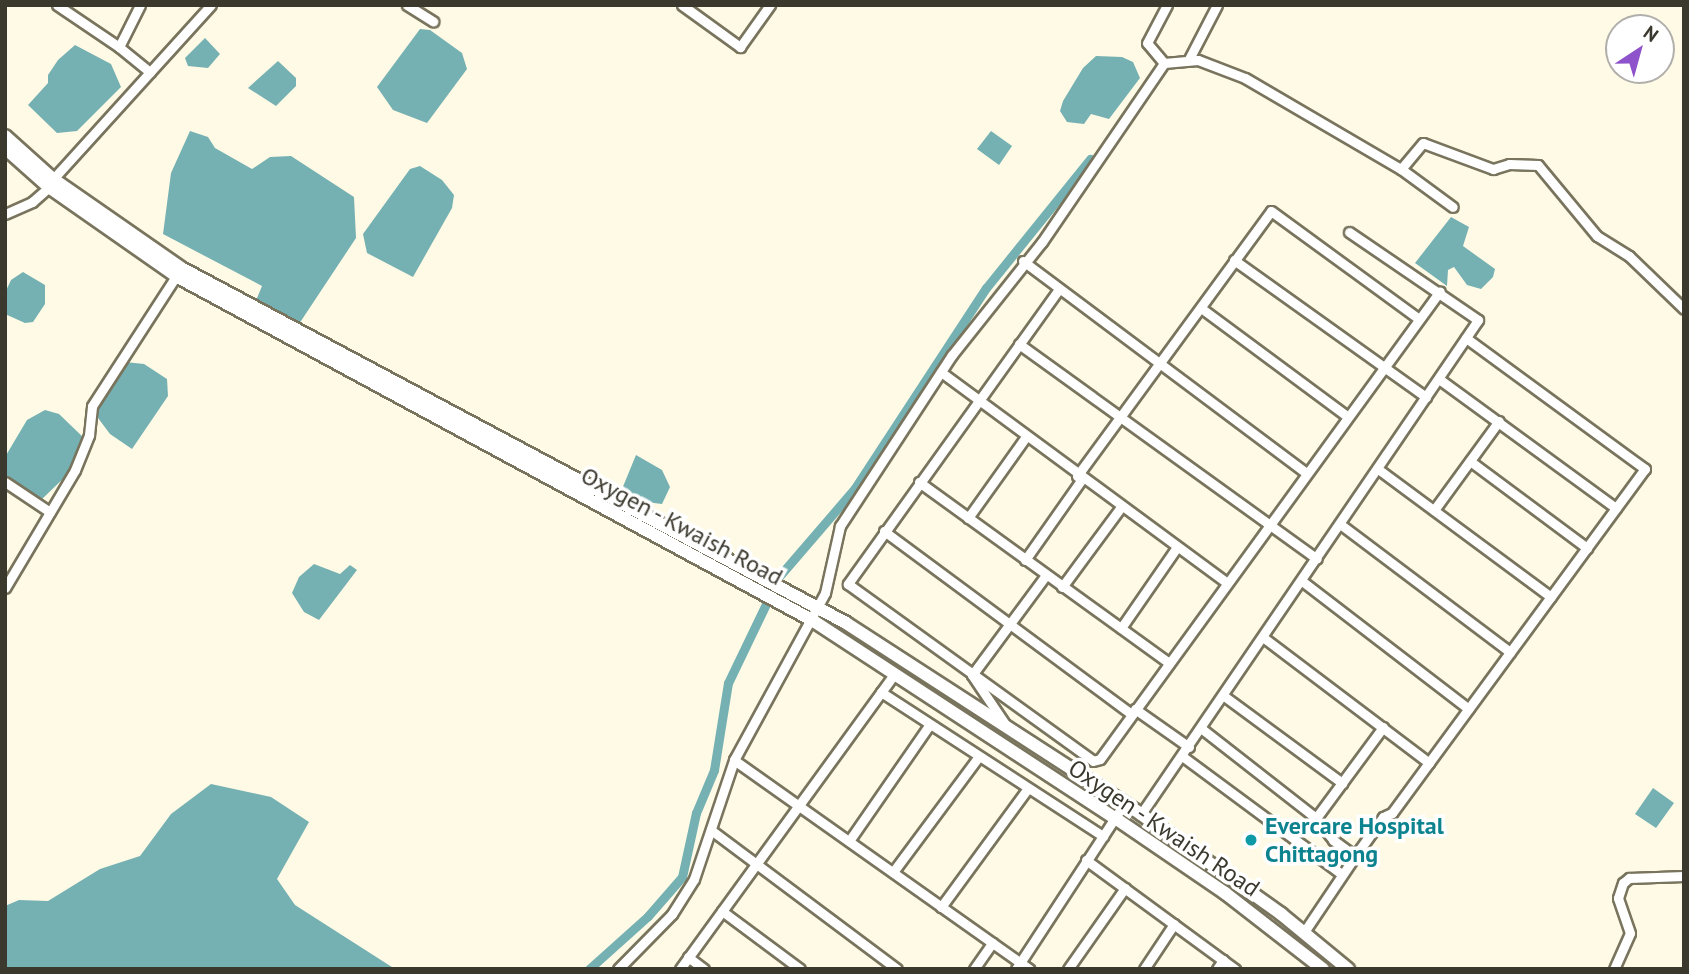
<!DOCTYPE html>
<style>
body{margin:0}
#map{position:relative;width:1689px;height:974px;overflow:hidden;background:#fffae5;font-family:"PT Sans",sans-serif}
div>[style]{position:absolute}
.water>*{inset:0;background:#75b0b2}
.canal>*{height:9px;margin:-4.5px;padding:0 4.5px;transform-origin:4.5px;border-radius:4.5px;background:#75b0b2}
.roads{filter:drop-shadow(2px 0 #79745d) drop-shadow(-2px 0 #79745d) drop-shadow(0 2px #79745d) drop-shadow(0 -2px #79745d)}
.street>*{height:9px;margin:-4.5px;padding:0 4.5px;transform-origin:4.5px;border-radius:4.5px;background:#fff}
.secondary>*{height:12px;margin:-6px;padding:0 6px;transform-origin:6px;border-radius:6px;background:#fff}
.dots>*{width:19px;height:19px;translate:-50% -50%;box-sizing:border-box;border:4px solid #fff;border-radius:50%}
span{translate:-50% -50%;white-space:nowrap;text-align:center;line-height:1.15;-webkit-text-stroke:7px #fff;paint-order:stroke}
.street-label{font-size:24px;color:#3b382e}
.culture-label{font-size:24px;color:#0d838f;font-weight:700}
.left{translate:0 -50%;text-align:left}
.frame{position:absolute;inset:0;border:7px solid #3b382e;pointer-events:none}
.north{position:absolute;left:1605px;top:14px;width:70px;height:70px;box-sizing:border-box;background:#fff;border:2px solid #b1afab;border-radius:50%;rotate:36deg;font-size:19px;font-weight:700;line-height:28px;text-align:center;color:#3b382e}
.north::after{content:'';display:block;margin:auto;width:24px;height:32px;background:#8e53ca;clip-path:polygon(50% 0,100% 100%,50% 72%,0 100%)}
</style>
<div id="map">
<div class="water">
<div style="clip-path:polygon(420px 29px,430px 30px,462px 53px,467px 69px,427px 123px,393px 110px,377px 87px)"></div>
<div style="clip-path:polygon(205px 38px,220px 54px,208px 68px,188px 66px,185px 58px)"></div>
<div style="clip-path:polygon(75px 45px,111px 64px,121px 87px,77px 131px,57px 133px,28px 105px,48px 83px,48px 75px,58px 60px)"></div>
<div style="clip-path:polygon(1096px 56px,1122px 57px,1133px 62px,1140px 78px,1109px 119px,1091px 114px,1084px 124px,1067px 122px,1060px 111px,1063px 101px,1083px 68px)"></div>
<div style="clip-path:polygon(278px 61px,296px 78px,296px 86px,276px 106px,248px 88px)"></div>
<div style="clip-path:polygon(190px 131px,208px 137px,215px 148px,252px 169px,270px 157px,291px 156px,354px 197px,356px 238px,299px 324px,255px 303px,262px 286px,163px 234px,171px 173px)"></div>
<div style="clip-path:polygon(991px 131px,1012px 146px,999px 165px,977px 149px)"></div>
<div style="clip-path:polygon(420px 166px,442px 180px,454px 195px,452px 208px,413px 277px,367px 253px,363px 234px,410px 169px)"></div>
<div style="clip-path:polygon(1451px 217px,1469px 227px,1463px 246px,1495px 269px,1493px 277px,1481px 289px,1467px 285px,1454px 267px,1448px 270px,1447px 286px,1415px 263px)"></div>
<div style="clip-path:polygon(23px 272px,45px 285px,45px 304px,33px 322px,25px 323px,5px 314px,5px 293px,11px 280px)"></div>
<div style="clip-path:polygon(125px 362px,144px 364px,167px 379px,168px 396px,132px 449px,110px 434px,98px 418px,98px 403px)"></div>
<div style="clip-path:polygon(45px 410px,59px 414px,85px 439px,66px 476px,41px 500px,5px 479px,5px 457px,27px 420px)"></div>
<div style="clip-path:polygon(636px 455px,662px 470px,670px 487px,662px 504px,638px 501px,622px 489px)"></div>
<div style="clip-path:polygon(314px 564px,340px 574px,350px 565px,357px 570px,319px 620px,304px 612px,292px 593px,299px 577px)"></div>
<div style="clip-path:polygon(211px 784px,271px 797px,309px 822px,277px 879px,295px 905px,395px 969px,5px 969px,5px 906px,19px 900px,48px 901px,100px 869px,140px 856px,171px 814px)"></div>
<div style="clip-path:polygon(1653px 788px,1674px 803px,1656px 828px,1635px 814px)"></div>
</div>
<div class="canal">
<div style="left:776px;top:580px;width:121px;rotate:-49.3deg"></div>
<div style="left:855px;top:488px;width:239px;rotate:-56.8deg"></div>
<div style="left:986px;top:288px;width:166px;rotate:-51.1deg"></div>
<div style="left:589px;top:969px;width:79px;rotate:-41.9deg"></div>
<div style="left:648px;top:916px;width:52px;rotate:-48.9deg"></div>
<div style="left:682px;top:877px;width:66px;rotate:-77.7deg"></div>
<div style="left:696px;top:813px;width:47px;rotate:-67.3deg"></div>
<div style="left:714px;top:770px;width:88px;rotate:-80.9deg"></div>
<div style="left:728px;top:683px;width:92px;rotate:-64.3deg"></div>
</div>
<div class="roads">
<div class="street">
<div style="left:57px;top:5px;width:75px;rotate:34.1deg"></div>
<div style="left:119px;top:47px;width:47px;rotate:-63.4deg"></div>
<div style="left:407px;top:5px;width:31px;rotate:32deg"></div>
<div style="left:682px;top:5px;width:72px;rotate:35.9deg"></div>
<div style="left:740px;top:47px;width:52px;rotate:-54.5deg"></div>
<div style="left:119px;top:47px;width:40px;rotate:39deg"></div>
<div style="left:1189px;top:59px;width:61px;rotate:-62.6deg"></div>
<div style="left:1164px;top:63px;width:34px;rotate:-5deg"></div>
<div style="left:1198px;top:60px;width:50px;rotate:21deg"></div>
<div style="left:1245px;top:78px;width:181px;rotate:30.3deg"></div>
<div style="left:1401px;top:169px;width:34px;rotate:-50deg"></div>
<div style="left:1423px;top:143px;width:75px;rotate:20.4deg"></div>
<div style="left:1493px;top:169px;width:17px;rotate:-17deg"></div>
<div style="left:1509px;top:164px;width:29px;rotate:2deg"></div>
<div style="left:1538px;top:165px;width:92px;rotate:50.3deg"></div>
<div style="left:1597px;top:236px;width:38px;rotate:32deg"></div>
<div style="left:1629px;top:256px;width:76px;rotate:43.9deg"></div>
<div style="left:1401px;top:169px;width:64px;rotate:36.2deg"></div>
<div style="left:53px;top:179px;width:235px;rotate:-47.8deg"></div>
<div style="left:5px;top:214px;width:30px;rotate:-24deg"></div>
<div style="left:32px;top:202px;width:23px;rotate:-41deg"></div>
<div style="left:1234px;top:260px;width:236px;rotate:35.5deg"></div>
<div style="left:1023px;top:261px;width:354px;rotate:36.8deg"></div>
<div style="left:1059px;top:289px;width:363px;rotate:125.6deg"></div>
<div style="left:848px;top:584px;width:302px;rotate:35.8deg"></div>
<div style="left:1093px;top:761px;width:7px;rotate:-16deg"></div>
<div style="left:1100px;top:759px;width:578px;rotate:-54deg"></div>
<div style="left:1201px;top:308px;width:182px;rotate:36.5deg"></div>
<div style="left:1019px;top:344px;width:367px;rotate:35.8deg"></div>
<div style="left:941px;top:372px;width:355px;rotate:36.4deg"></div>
<div style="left:1439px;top:379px;width:219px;rotate:36.1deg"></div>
<div style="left:1470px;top:461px;width:146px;rotate:36.6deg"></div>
<div style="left:1378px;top:469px;width:215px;rotate:36.5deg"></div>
<div style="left:1077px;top:476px;width:328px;rotate:-53.8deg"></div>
<div style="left:1271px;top:211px;width:183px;rotate:36.1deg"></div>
<div style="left:5px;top:482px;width:54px;rotate:33.7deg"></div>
<div style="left:919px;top:482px;width:309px;rotate:35.9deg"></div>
<div style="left:1434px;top:510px;width:110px;rotate:-53.9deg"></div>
<div style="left:968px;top:518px;width:98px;rotate:-54.5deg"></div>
<div style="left:1340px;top:524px;width:213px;rotate:37deg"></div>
<div style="left:884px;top:531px;width:307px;rotate:36.5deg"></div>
<div style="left:1025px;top:560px;width:99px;rotate:-54.9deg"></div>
<div style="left:1302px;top:581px;width:210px;rotate:37.5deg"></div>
<div style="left:1062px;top:587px;width:99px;rotate:-53.6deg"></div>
<div style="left:5px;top:588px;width:137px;rotate:-59.3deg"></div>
<div style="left:75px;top:470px;width:38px;rotate:-68deg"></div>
<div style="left:89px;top:435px;width:29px;rotate:-84deg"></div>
<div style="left:92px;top:406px;width:158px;rotate:-57.1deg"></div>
<div style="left:1121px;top:628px;width:98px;rotate:-55.3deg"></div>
<div style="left:1264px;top:638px;width:207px;rotate:37.1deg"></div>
<div style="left:881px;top:692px;width:265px;rotate:33deg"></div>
<div style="left:1224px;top:696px;width:147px;rotate:36.4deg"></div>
<div style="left:1135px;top:709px;width:66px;rotate:35.1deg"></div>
<div style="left:1005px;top:724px;width:59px;rotate:-124deg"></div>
<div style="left:972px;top:675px;width:124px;rotate:-53.5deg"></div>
<div style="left:1202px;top:729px;width:145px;rotate:38deg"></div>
<div style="left:1316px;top:818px;width:113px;rotate:-53.6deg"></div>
<div style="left:1182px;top:756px;width:197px;rotate:36.5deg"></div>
<div style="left:734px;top:760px;width:362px;rotate:35.3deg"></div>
<div style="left:1141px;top:814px;width:598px;rotate:-55.7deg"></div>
<div style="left:1478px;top:320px;width:156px;rotate:-145.7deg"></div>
<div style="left:1316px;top:818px;width:28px;rotate:52deg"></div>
<div style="left:1333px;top:840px;width:27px;rotate:36deg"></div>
<div style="left:1355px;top:856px;width:48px;rotate:-54.3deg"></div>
<div style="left:1383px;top:817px;width:10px;rotate:-24deg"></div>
<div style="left:1392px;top:813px;width:427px;rotate:-53.7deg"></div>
<div style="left:1645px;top:469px;width:222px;rotate:-143.8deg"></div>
<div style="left:711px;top:830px;width:232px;rotate:36.8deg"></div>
<div style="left:849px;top:841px;width:142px;rotate:-55.3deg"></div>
<div style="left:1086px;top:860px;width:185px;rotate:36.2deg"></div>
<div style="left:893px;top:872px;width:144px;rotate:-53.4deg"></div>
<div style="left:941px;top:907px;width:147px;rotate:-53.8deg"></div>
<div style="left:722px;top:911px;width:97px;rotate:36.6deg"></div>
<div style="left:1304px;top:932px;width:92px;rotate:-56.1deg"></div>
<div style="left:688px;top:957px;width:20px;rotate:37deg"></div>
<div style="left:618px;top:969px;width:77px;rotate:-45.5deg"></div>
<div style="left:672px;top:914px;width:41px;rotate:-57.8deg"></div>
<div style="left:694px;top:879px;width:126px;rotate:-71.4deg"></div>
<div style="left:734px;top:760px;width:190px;rotate:-61.4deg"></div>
<div style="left:825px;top:593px;width:69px;rotate:-77.4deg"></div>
<div style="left:840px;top:526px;width:204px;rotate:-56.8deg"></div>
<div style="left:952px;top:355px;width:144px;rotate:-51.5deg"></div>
<div style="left:1042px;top:242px;width:217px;rotate:-55.7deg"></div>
<div style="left:1164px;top:63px;width:26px;rotate:-130deg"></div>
<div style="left:1147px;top:43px;width:43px;rotate:-62.2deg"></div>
<div style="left:680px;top:969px;width:364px;rotate:-54deg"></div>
<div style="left:974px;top:969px;width:32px;rotate:-55deg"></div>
<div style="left:1016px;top:969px;width:197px;rotate:-56.8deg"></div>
<div style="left:1068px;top:969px;width:99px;rotate:-54.9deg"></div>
<div style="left:1144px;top:969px;width:54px;rotate:-56.3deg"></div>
<div style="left:1217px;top:969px;width:11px;rotate:-56deg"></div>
<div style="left:1614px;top:969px;width:39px;rotate:-66deg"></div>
<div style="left:1630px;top:933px;width:37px;rotate:-109deg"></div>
<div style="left:1618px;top:898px;width:16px;rotate:-72deg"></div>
<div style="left:1623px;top:883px;width:8px;rotate:-40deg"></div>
<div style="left:1629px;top:878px;width:55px;rotate:-2.1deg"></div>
</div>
<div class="secondary">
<div style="left:5px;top:136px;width:64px;rotate:41.9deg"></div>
<div style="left:53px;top:179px;width:156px;rotate:34.8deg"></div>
<div style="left:181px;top:268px;width:754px;rotate:28.09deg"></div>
<div style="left:846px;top:623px;width:351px;rotate:32.9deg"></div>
<div style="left:1141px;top:814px;width:172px;rotate:35.5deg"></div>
<div style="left:1281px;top:914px;width:87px;rotate:39.4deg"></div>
<div style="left:5px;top:148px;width:59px;rotate:41.6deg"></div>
<div style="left:49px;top:187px;width:155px;rotate:35deg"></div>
<div style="left:176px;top:276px;width:723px;rotate:28.41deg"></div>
<div style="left:812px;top:620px;width:362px;rotate:33.2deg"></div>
<div style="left:1115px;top:818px;width:133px;rotate:34.3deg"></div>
<div style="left:1225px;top:893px;width:124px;rotate:37.8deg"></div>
</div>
</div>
<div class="dots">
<div style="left:1251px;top:840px;background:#0f9aa8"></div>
</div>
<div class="street-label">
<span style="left:682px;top:526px;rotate:28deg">Oxygen - Kwaish Road</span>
<span style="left:1164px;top:828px;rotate:34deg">Oxygen - Kwaish Road</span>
</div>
<div class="culture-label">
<span class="left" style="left:1265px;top:840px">Evercare Hospital<br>Chittagong</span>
</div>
<div class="frame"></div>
<div class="north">N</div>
</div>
